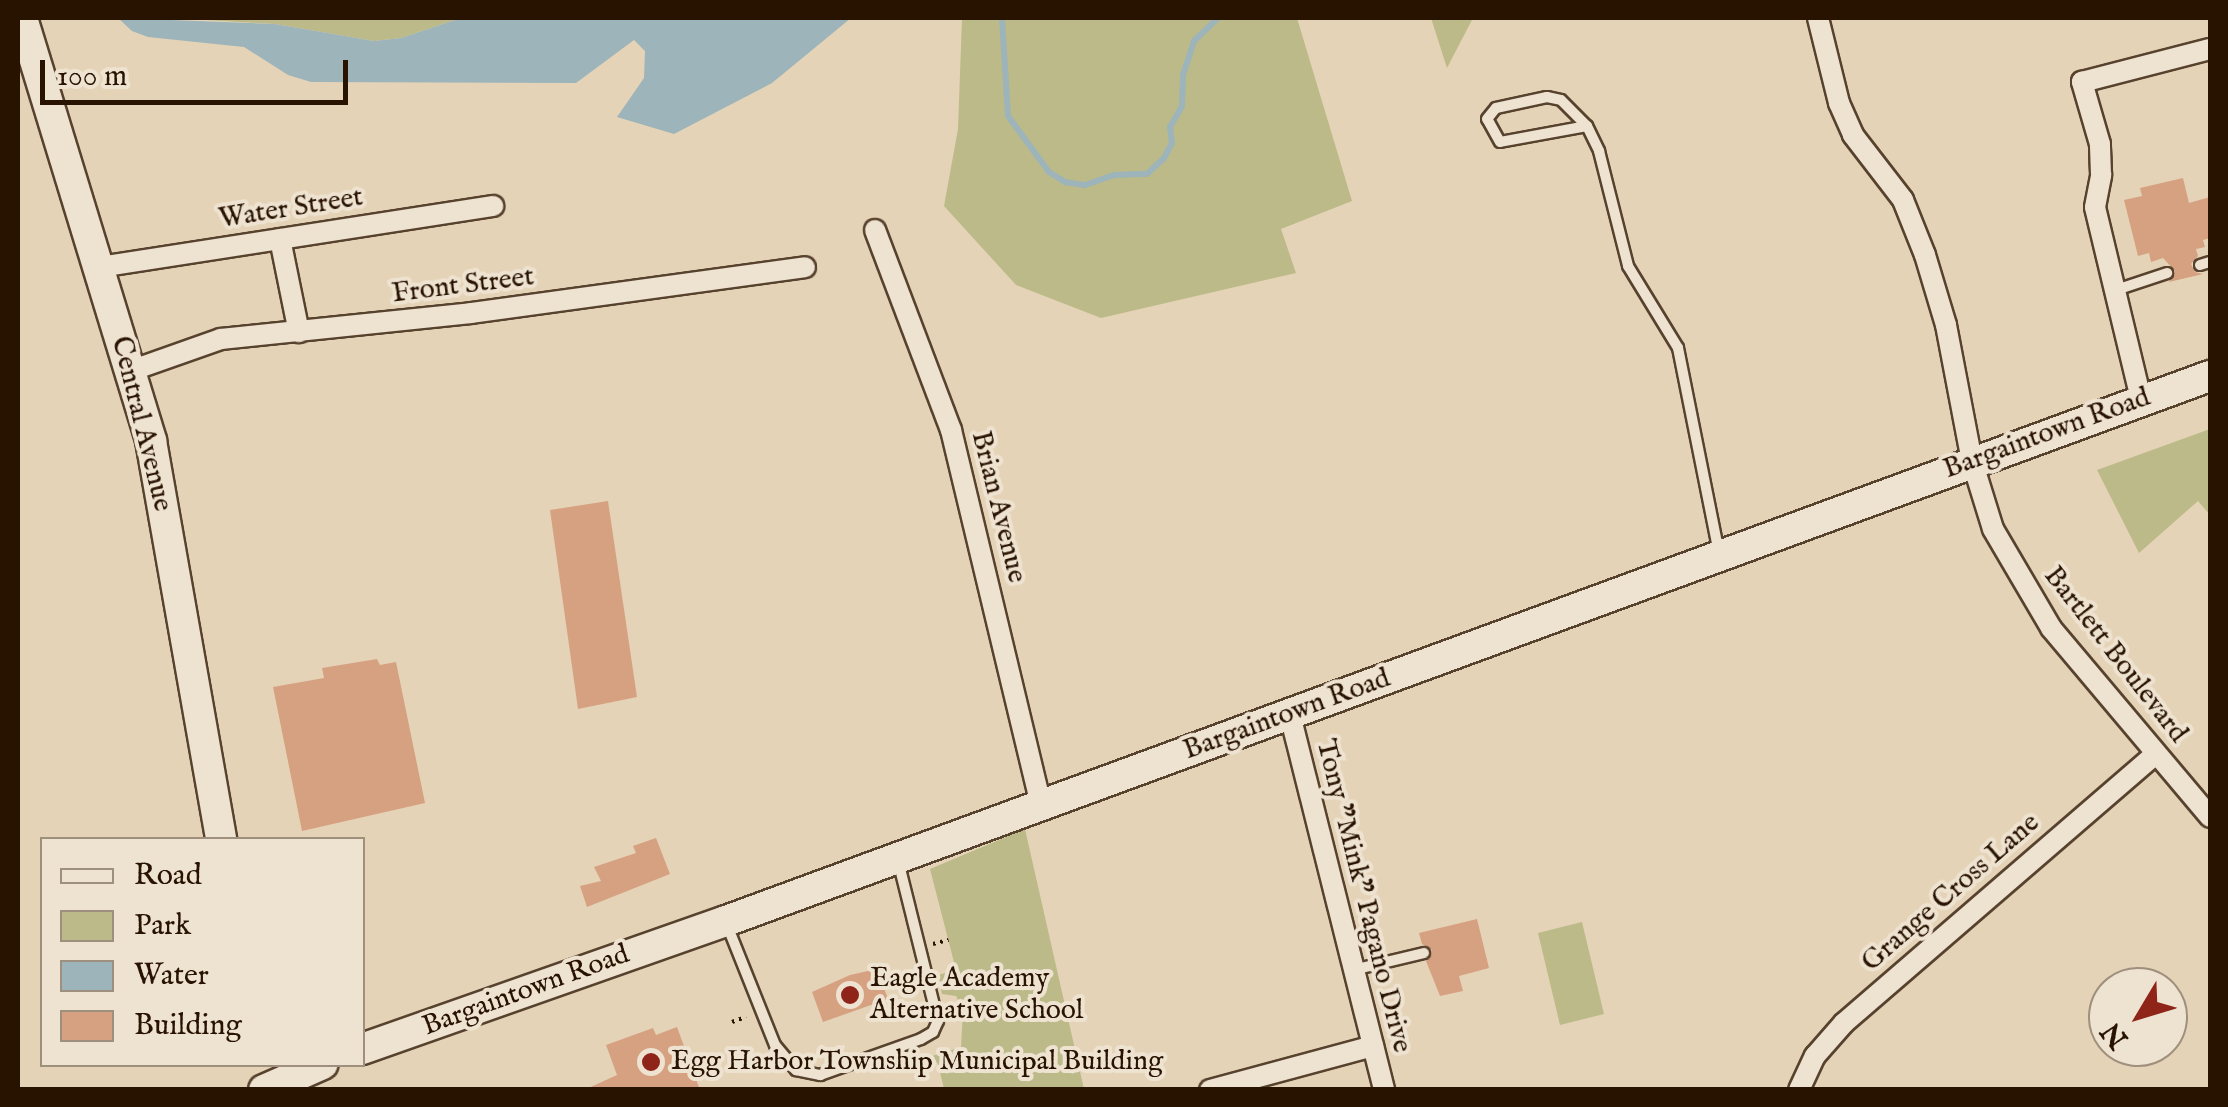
<!DOCTYPE html>
<style>
body{margin:0}
#map{position:relative;width:2228px;height:1107px;overflow:hidden;background:#e5d3b7;font-family:"IM FELL English",serif}
div>[style]{position:absolute}
.green>*{inset:0;background:#bcba89}
.water>*{inset:0;background:#9cb4ba}
.stream>*{height:6px;margin:-3px;padding:0 3px;transform-origin:3px;border-radius:3px;background:#9cb4ba}
.building>*{inset:0;background:#d6a181}
.path>*{height:4px;margin-top:-2px;transform-origin:0;background:repeating-linear-gradient(90deg,#281200 0 2.5px,transparent 0 7.5px)}
.roads{filter:drop-shadow(2px 0 #57422e) drop-shadow(-2px 0 #57422e) drop-shadow(0 2px #57422e) drop-shadow(0 -2px #57422e)}
.lane>*{height:10px;margin:-5px;padding:0 5px;transform-origin:5px;border-radius:5px;background:#eee2d0}
.street>*{height:20px;margin:-10px;padding:0 10px;transform-origin:10px;border-radius:10px;background:#eee2d0}
.secondary>*{height:30px;margin:-15px;padding:0 15px;transform-origin:15px;border-radius:15px;background:#eee2d0}
.dots>*{width:28px;height:28px;translate:-50% -50%;box-sizing:border-box;border:5px solid #eee2d0;border-radius:50%}
span{translate:-50% -50%;white-space:nowrap;text-align:center;line-height:1.15;-webkit-text-stroke:8px #eee2d0;paint-order:stroke}
.street-label{font-size:28px;color:#281200}
.poi-label{font-size:28px;color:#281200}
.left{translate:0 -50%;text-align:left}
.frame{position:absolute;inset:0;border:20px solid #281200;pointer-events:none}
.legend{position:absolute;left:40px;top:837px;width:325px;height:230px;box-sizing:border-box;background:#eee2d0;border:2px solid #9f8f7d;margin:0;padding:12px 18px;list-style:none;font-size:30px;color:#281200}
.legend li{display:flex;align-items:center;gap:20px;height:50px}
.legend b{width:50px;border:2px solid #9f8f7d}
.north{position:absolute;left:2088px;top:967px;width:100px;height:100px;box-sizing:border-box;background:#eee2d0;border:2px solid #9f8f7d;border-radius:50%;rotate:232deg;font-size:28px;font-weight:700;line-height:40px;text-align:center;color:#281200}
.north::after{content:'';display:block;margin:auto;width:35px;height:45px;background:#8f2418;clip-path:polygon(50% 0,100% 100%,50% 72%,0 100%)}
.scale{position:absolute;left:40px;top:60px;width:308px;height:45px;box-sizing:border-box;border:5px solid #281200;border-top:0;padding-left:12px;font-size:30px;line-height:35px;white-space:nowrap;color:#281200;-webkit-text-stroke:8px #eee2d0;paint-order:stroke}
</style>
<div id="map">
<div class="green">
<div style="clip-path:polygon(172px 18px,461px 18px,401px 38px,374px 41px,275px 24px)"></div>
<div style="clip-path:polygon(962px 18px,1297px 18px,1352px 201px,1281px 229px,1296px 273px,1101px 318px,1016px 285px,944px 206px,958px 129px)"></div>
<div style="clip-path:polygon(1431px 18px,1473px 18px,1447px 68px)"></div>
<div style="clip-path:polygon(2210px 429px,2210px 515px,2198px 501px,2139px 553px,2097px 470px)"></div>
<div style="clip-path:polygon(1025px 829px,1084px 1089px,944px 1089px,938px 1064px,932px 1056px,961px 1047px,963px 1010px,956px 996px,942px 994px,938px 975px,956px 970px,930px 869px)"></div>
<div style="clip-path:polygon(1582px 922px,1604px 1014px,1560px 1025px,1538px 933px)"></div>
</div>
<div class="water">
<div style="clip-path:polygon(118px 18px,275px 24px,374px 41px,401px 38px,461px 18px,851px 18px,772px 83px,674px 134px,617px 117px,644px 78px,645px 51px,634px 40px,576px 83px,311px 82px,288px 75px,244px 47px,148px 37px,132px 31px)"></div>
</div>
<div class="stream">
<div style="left:1002px;top:18px;width:98px;rotate:86.5deg"></div>
<div style="left:1008px;top:116px;width:69px;rotate:53.8deg"></div>
<div style="left:1049px;top:172px;width:19px;rotate:32deg"></div>
<div style="left:1065px;top:182px;width:20px;rotate:9deg"></div>
<div style="left:1085px;top:185px;width:31px;rotate:-19deg"></div>
<div style="left:1114px;top:175px;width:33px;rotate:-2deg"></div>
<div style="left:1147px;top:174px;width:23px;rotate:-43deg"></div>
<div style="left:1164px;top:158px;width:17px;rotate:-62deg"></div>
<div style="left:1172px;top:143px;width:16px;rotate:-97deg"></div>
<div style="left:1170px;top:127px;width:24px;rotate:-60deg"></div>
<div style="left:1182px;top:106px;width:31px;rotate:-88deg"></div>
<div style="left:1183px;top:75px;width:36px;rotate:-72deg"></div>
<div style="left:1194px;top:41px;width:33px;rotate:-44deg"></div>
</div>
<div class="building">
<div style="clip-path:polygon(2183px 178px,2189px 203px,2210px 197px,2210px 238px,2203px 240px,2205px 247px,2196px 249px,2198px 256px,2191px 264px,2195px 272px,2203px 274px,2169px 282px,2175px 271px,2163px 258px,2151px 262px,2149px 253px,2138px 256px,2124px 200px,2142px 196px,2140px 188px)"></div>
<div style="clip-path:polygon(608px 501px,637px 697px,578px 709px,550px 510px)"></div>
<div style="clip-path:polygon(377px 659px,380px 665px,396px 662px,425px 803px,302px 831px,273px 687px,324px 678px,322px 668px)"></div>
<div style="clip-path:polygon(656px 838px,670px 874px,587px 907px,580px 886px,601px 881px,594px 867px,636px 853px,633px 846px)"></div>
<div style="clip-path:polygon(1477px 919px,1489px 968px,1459px 976px,1463px 991px,1440px 996px,1426px 961px,1432px 950px,1422px 944px,1419px 933px)"></div>
<div style="clip-path:polygon(877px 969px,888px 999px,823px 1022px,812px 992px,850px 975px)"></div>
<div style="clip-path:polygon(677px 1027px,700px 1090px,584px 1090px,617px 1075px,606px 1045px,653px 1028px,656px 1035px)"></div>
</div>
<div class="path">
<div style="left:933px;top:944px;width:16px;rotate:-15deg"></div>
<div style="left:732px;top:1022px;width:15px;rotate:-20deg"></div>
</div>
<div class="roads">
<div class="lane">
<div style="left:1587px;top:126px;width:88px;rotate:169.6deg"></div>
<div style="left:1500px;top:142px;width:26px;rotate:-119deg"></div>
<div style="left:1487px;top:119px;width:14px;rotate:-51deg"></div>
<div style="left:1496px;top:108px;width:52px;rotate:-12.2deg"></div>
<div style="left:1547px;top:97px;width:14px;rotate:12deg"></div>
<div style="left:1561px;top:100px;width:37px;rotate:45deg"></div>
<div style="left:1587px;top:126px;width:28px;rotate:64deg"></div>
<div style="left:1599px;top:151px;width:119px;rotate:75.8deg"></div>
<div style="left:1628px;top:266px;width:96px;rotate:58.6deg"></div>
<div style="left:1678px;top:348px;width:210px;rotate:78.7deg"></div>
<div style="left:2200px;top:265px;width:10px;rotate:-17deg"></div>
<div style="left:2116px;top:290px;width:54px;rotate:-18.4deg"></div>
<div style="left:727px;top:925px;width:129px;rotate:68.2deg"></div>
<div style="left:775px;top:1045px;width:33px;rotate:50deg"></div>
<div style="left:796px;top:1070px;width:25px;rotate:12deg"></div>
<div style="left:820px;top:1075px;width:107px;rotate:-19.6deg"></div>
<div style="left:921px;top:1039px;width:14px;rotate:-30deg"></div>
<div style="left:933px;top:1032px;width:12px;rotate:-66deg"></div>
<div style="left:938px;top:1021px;width:162px;rotate:-104deg"></div>
<div style="left:1353px;top:970px;width:73px;rotate:-13.5deg"></div>
</div>
<div class="street">
<div style="left:1818px;top:18px;width:88px;rotate:76.1deg"></div>
<div style="left:1839px;top:103px;width:35px;rotate:66deg"></div>
<div style="left:1853px;top:135px;width:82px;rotate:52.4deg"></div>
<div style="left:1903px;top:200px;width:59px;rotate:68.2deg"></div>
<div style="left:1925px;top:255px;width:73px;rotate:73.3deg"></div>
<div style="left:1946px;top:325px;width:138px;rotate:79.2deg"></div>
<div style="left:1972px;top:461px;width:71px;rotate:72.8deg"></div>
<div style="left:1993px;top:529px;width:115px;rotate:59.6deg"></div>
<div style="left:2051px;top:628px;width:247px;rotate:49.9deg"></div>
<div style="left:875px;top:230px;width:214px;rotate:69.2deg"></div>
<div style="left:951px;top:430px;width:386px;rotate:76.5deg"></div>
<div style="left:280px;top:239px;width:95px;rotate:78.5deg"></div>
<div style="left:99px;top:267px;width:399px;rotate:-8.8deg"></div>
<div style="left:130px;top:371px;width:96px;rotate:-19.4deg"></div>
<div style="left:221px;top:339px;width:251px;rotate:-5.9deg"></div>
<div style="left:471px;top:313px;width:337px;rotate:-7.8deg"></div>
<div style="left:2141px;top:399px;width:197px;rotate:-103.5deg"></div>
<div style="left:2095px;top:207px;width:33px;rotate:-79deg"></div>
<div style="left:2101px;top:175px;width:31px;rotate:-92deg"></div>
<div style="left:2100px;top:144px;width:65px;rotate:-106.2deg"></div>
<div style="left:2082px;top:82px;width:132px;rotate:-14.5deg"></div>
<div style="left:1290px;top:715px;width:387px;rotate:75.9deg"></div>
<div style="left:1210px;top:1090px;width:169px;rotate:-15.1deg"></div>
<div style="left:1799px;top:1090px;width:38px;rotate:-65deg"></div>
<div style="left:1815px;top:1056px;width:44px;rotate:-48.7deg"></div>
<div style="left:1844px;top:1023px;width:412px;rotate:-40.8deg"></div>
</div>
<div class="secondary">
<div style="left:22px;top:18px;width:442px;rotate:73deg"></div>
<div style="left:151px;top:441px;width:405px;rotate:80deg"></div>
<div style="left:362px;top:1049px;width:386px;rotate:-19.4deg"></div>
<div style="left:726px;top:921px;width:1581px;rotate:-20.17deg"></div>
<div style="left:264px;top:1090px;width:64px;rotate:-23.8deg"></div>
</div>
</div>
<div class="dots">
<div style="left:850px;top:995px;background:#8f2418"></div>
<div style="left:651px;top:1062px;background:#8f2418"></div>
</div>
<div class="street-label">
<span style="left:291px;top:209px;rotate:-9deg">Water Street</span>
<span style="left:463px;top:286px;rotate:-7deg">Front Street</span>
<span style="left:141px;top:424px;rotate:76deg">Central Avenue</span>
<span style="left:2047px;top:434px;rotate:-20deg">Bargaintown Road</span>
<span style="left:998px;top:507px;rotate:76deg">Brian Avenue</span>
<span style="left:2115px;top:655px;rotate:52deg">Bartlett Boulevard</span>
<span style="left:1287px;top:715px;rotate:-20deg">Bargaintown Road</span>
<span style="left:1951px;top:893px;rotate:-41deg">Grange Cross Lane</span>
<span style="left:1363px;top:896px;rotate:76deg">Tony "Mink" Pagano Drive</span>
<span style="left:526px;top:991px;rotate:-20deg">Bargaintown Road</span>
</div>
<div class="poi-label">
<span class="left" style="left:870px;top:995px">Eagle Academy<br>Alternative School</span>
<span class="left" style="left:671px;top:1062px">Egg Harbor Township Municipal Building</span>
</div>
<div class="frame"></div>
<ul class="legend">
<li><b style="height:12px;background:#eee2d0"></b>Road</li>
<li><b style="height:28px;background:#bcba89"></b>Park</li>
<li><b style="height:28px;background:#9cb4ba"></b>Water</li>
<li><b style="height:28px;background:#d6a181"></b>Building</li>
</ul>
<div class="north">N</div>
<div class="scale">100 m</div>
</div>
